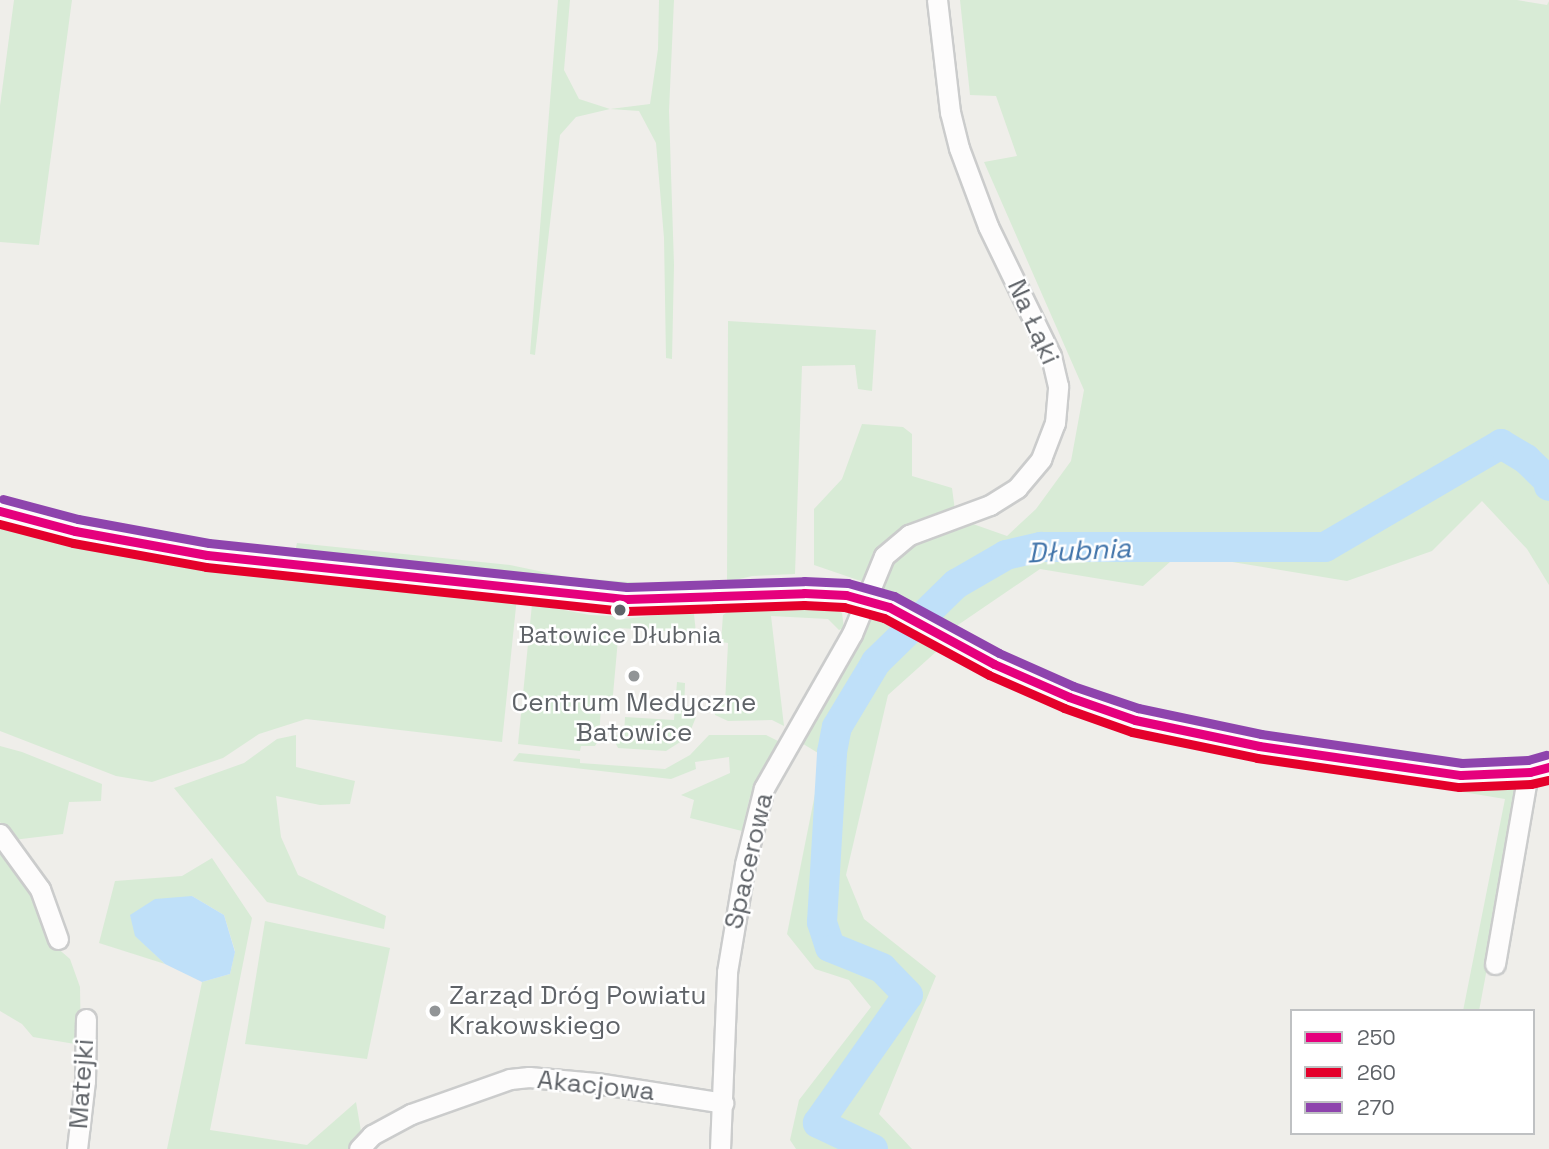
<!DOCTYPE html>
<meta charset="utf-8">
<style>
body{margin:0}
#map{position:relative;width:1549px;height:1149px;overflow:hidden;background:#efeeea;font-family:"Space Grotesk",sans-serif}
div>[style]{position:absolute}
.green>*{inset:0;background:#d8ebd6}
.water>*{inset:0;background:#bfe0f9}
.river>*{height:30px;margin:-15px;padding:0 15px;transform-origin:15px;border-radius:15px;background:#bfe0f9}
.roads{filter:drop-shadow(2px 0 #cbcccc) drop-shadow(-2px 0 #cbcccc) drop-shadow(0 2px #cbcccc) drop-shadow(0 -2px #cbcccc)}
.minor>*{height:19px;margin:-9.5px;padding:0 9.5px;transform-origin:9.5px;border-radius:9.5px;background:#fdfcfc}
.bus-1>*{height:9px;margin:-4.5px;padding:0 4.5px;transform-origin:4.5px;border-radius:4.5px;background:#e5007d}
.bus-2>*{height:9px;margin:-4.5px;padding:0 4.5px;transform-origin:4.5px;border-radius:4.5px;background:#e4002b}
.bus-3>*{height:9px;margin:-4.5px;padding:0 4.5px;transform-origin:4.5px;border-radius:4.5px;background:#8e44ad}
.dots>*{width:19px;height:19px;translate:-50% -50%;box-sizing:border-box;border:4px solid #fff;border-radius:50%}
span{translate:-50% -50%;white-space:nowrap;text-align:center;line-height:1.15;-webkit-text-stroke:5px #fff;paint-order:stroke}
.bus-label{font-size:24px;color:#5f6368}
.street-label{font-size:26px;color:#5f6368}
.poi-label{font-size:26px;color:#5f6368}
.left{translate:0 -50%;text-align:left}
.water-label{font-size:28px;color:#4174aa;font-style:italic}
.legend{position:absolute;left:1290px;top:1009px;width:245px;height:126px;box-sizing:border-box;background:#fff;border:2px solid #bfc1c3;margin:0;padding:9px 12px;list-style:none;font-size:21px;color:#5f6368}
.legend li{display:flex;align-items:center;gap:14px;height:35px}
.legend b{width:35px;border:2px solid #bfc1c3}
</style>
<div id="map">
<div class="green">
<div style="clip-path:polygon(14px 0,72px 0,39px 245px,0 242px,0 106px)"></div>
<div style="clip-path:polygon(558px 0,570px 0,564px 70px,579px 99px,610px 109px,650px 104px,658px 49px,659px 0,674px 0,669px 111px,674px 265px,672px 359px,666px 358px,664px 238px,656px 143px,639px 111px,610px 109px,576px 117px,560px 135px,535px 355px,530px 354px)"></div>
<div style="clip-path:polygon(960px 0,1517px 0,1547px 5px,1549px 1px,1549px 585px,1527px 549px,1482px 501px,1432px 551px,1347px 581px,1220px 560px,1171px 561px,1143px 586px,1040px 569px,955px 627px,893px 592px,814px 565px,814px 509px,842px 479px,862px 424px,903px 427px,912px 434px,912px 476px,952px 488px,956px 518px,1007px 536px,1036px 509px,1071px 461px,1084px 390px,984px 162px,1017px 156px,996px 96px,970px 95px)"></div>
<div style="clip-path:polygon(728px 321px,876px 330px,872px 391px,858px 389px,855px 365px,802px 366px,795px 574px,752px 576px,727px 582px)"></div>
<div style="clip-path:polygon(0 516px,207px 560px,517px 597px,502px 742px,306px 719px,259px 734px,223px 758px,152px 782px,116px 776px,0 731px)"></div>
<div style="clip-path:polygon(297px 543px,510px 565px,567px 577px,666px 585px,588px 585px,355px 562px,295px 552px)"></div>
<div style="clip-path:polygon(532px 604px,590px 615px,614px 616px,616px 620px,684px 612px,694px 614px,696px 633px,619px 628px,612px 706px,601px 706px,599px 739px,595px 746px,581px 746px,580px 751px,518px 744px)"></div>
<div style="clip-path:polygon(830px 604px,842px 613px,844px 628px,839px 630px,828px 619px,771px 616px,784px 726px,772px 720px,728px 721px,715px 715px,713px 703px,725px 703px,728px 643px,721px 642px,723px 615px,729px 611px,770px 606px)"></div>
<div style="clip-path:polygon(875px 616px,937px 651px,888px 695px,846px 875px,864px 919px,936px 976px,879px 1114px,912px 1149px,796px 1149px,790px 1140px,799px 1100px,871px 1007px,849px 980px,815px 969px,787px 934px,818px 779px,818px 753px,800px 742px,860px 632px)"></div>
<div style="clip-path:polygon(677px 682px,685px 683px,684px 715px,696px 717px,688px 737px,666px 751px,618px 748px,612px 736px,624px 735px,625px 717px,674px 720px)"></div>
<div style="clip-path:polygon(296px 735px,296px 767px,355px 781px,350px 804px,320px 805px,276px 796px,281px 837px,298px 875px,386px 916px,384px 929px,267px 902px,174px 788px,244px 763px,277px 739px)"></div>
<div style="clip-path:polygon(709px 735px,766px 735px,780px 742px,750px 797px,742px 831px,690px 818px,694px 800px,681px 795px,730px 773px,729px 757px,695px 762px,696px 769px,671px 779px,513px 761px,519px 753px,580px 759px,580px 763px,665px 769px,690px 755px)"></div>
<div style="clip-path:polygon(0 746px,22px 752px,102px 784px,101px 801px,69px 802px,63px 834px,13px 840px,0 822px)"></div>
<div style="clip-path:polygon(1408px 783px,1514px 783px,1518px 803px,1479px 1011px,1463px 1011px,1505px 799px)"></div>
<div style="clip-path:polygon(0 844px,35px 891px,55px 946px,70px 959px,80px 987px,81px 1045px,33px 1037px,22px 1024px,0 1011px)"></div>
<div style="clip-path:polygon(212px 858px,252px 918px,210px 1130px,307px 1145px,356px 1102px,361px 1131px,349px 1149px,167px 1149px,202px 982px,230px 974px,235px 951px,224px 915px,192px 896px,136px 936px,165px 964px,99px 943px,115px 881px,182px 876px)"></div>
<div style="clip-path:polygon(265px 921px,390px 948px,367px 1059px,245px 1044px)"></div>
</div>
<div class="water">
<div style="clip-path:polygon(192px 896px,224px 915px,235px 952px,230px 974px,202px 982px,165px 964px,135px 936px,130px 915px,155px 899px)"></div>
</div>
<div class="river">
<div style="left:873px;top:1149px;width:61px;rotate:-154.7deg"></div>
<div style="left:818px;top:1123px;width:156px;rotate:-54.9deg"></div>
<div style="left:908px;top:995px;width:37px;rotate:-134deg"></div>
<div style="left:882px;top:968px;width:56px;rotate:-158deg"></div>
<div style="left:830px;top:947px;width:26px;rotate:-108deg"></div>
<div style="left:822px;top:922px;width:170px;rotate:-86.6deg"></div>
<div style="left:832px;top:752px;width:25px;rotate:-79deg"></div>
<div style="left:837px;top:727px;width:76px;rotate:-59deg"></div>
<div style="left:876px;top:662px;width:112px;rotate:-44.3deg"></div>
<div style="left:956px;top:584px;width:58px;rotate:-30.1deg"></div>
<div style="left:1006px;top:555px;width:36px;rotate:-13deg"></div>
<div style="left:1041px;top:547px;width:284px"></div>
<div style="left:1325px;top:547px;width:204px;rotate:-30.3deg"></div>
<div style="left:1501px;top:444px;width:29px;rotate:31deg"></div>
<div style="left:1526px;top:459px;width:30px;rotate:44deg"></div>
<div style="left:1548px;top:480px;width:6px;rotate:81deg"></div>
</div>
<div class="roads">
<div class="minor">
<div style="left:0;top:511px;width:78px;rotate:14.9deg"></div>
<div style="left:75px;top:531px;width:134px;rotate:10.3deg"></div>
<div style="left:207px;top:555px;width:422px;rotate:6deg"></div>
<div style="left:627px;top:599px;width:177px;rotate:-1.9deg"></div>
<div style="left:804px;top:593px;width:42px;rotate:2.7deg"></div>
<div style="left:846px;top:595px;width:45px;rotate:15.6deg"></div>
<div style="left:889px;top:607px;width:119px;rotate:28.5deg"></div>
<div style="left:994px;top:664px;width:82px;rotate:23.7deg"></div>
<div style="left:1069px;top:697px;width:70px;rotate:19.2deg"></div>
<div style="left:1135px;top:720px;width:127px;rotate:11.8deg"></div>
<div style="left:1259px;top:746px;width:204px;rotate:8.2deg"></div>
<div style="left:1461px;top:775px;width:69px;rotate:-2.5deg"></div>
<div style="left:1530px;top:772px;width:20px;rotate:-15deg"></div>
<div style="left:0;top:834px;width:68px;rotate:54deg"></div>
<div style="left:40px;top:889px;width:53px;rotate:70.2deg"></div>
<div style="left:1495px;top:964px;width:195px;rotate:-80.2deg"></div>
<div style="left:77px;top:1149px;width:68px;rotate:-83.3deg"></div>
<div style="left:85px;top:1081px;width:62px;rotate:-89.1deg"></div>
<div style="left:359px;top:1149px;width:19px;rotate:-47deg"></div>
<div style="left:372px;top:1135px;width:44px;rotate:-28.3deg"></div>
<div style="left:411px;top:1114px;width:105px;rotate:-19.5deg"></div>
<div style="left:510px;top:1079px;width:19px;rotate:-6deg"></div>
<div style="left:529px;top:1077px;width:67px;rotate:5.1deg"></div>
<div style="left:596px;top:1083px;width:129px;rotate:8.9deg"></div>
<div style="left:720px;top:1149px;width:177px;rotate:-87.7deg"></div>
<div style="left:727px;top:972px;width:109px;rotate:-80.5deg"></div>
<div style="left:745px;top:864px;width:78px;rotate:-76deg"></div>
<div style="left:764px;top:788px;width:177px;rotate:-60.3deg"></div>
<div style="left:852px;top:634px;width:84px;rotate:-67.7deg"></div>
<div style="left:884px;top:556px;width:33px;rotate:-40deg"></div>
<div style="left:909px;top:535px;width:86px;rotate:-20.3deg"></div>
<div style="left:990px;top:505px;width:32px;rotate:-32deg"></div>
<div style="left:1017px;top:488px;width:38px;rotate:-50deg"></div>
<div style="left:1041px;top:459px;width:39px;rotate:-69deg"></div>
<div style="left:1055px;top:423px;width:37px;rotate:-85deg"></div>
<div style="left:1058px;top:386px;width:31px;rotate:-103deg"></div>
<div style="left:1051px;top:356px;width:144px;rotate:-115.9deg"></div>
<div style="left:988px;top:226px;width:83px;rotate:-110.4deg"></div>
<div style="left:959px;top:148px;width:37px;rotate:-104deg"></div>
<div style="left:950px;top:112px;width:113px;rotate:-96.6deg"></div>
</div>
</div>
<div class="bus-1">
<div style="left:0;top:511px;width:78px;rotate:14.9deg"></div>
<div style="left:75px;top:531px;width:134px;rotate:10.3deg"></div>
<div style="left:207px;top:555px;width:422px;rotate:6deg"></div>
<div style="left:627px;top:599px;width:177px;rotate:-1.9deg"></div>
<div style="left:804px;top:593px;width:42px;rotate:2.7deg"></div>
<div style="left:846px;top:595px;width:45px;rotate:15.6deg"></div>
<div style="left:889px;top:607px;width:119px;rotate:28.5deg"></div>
<div style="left:994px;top:664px;width:82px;rotate:23.7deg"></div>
<div style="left:1069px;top:697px;width:70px;rotate:19.2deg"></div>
<div style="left:1135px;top:720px;width:127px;rotate:11.8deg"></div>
<div style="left:1259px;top:746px;width:204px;rotate:8.2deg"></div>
<div style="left:1461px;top:775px;width:69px;rotate:-2.5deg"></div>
<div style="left:1530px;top:772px;width:20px;rotate:-15deg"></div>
</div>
<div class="bus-2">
<div style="left:0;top:524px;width:75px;rotate:14.6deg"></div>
<div style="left:73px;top:543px;width:135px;rotate:10.2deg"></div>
<div style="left:206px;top:567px;width:422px;rotate:6deg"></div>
<div style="left:626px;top:611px;width:178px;rotate:-1.9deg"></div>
<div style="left:804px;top:605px;width:40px;rotate:2.9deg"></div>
<div style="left:844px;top:607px;width:41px;rotate:15.4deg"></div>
<div style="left:884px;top:618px;width:119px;rotate:28.5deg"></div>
<div style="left:989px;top:675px;width:82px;rotate:23.7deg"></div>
<div style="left:1064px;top:708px;width:72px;rotate:19.4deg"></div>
<div style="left:1132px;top:732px;width:128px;rotate:11.7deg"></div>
<div style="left:1257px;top:758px;width:204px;rotate:8.2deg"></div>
<div style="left:1459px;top:787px;width:72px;rotate:-2.4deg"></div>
<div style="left:1531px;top:784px;width:18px;rotate:-13deg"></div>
</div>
<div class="bus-3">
<div style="left:3px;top:499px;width:78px;rotate:14.9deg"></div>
<div style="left:78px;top:519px;width:133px;rotate:10.4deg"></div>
<div style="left:209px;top:543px;width:420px;rotate:6deg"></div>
<div style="left:627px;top:587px;width:177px;rotate:-1.9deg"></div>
<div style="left:804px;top:581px;width:44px;rotate:2.6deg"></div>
<div style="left:848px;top:583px;width:48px;rotate:15.8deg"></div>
<div style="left:894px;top:596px;width:119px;rotate:28.5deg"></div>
<div style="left:999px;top:653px;width:81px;rotate:24deg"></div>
<div style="left:1073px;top:686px;width:69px;rotate:18.7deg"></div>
<div style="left:1138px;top:708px;width:126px;rotate:11.9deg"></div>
<div style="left:1261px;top:734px;width:203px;rotate:8.2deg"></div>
<div style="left:1462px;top:763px;width:66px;rotate:-2.6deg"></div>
<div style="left:1528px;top:760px;width:19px;rotate:-16deg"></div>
</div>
<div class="dots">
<div style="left:620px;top:610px;background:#5f6368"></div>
<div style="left:634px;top:676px;background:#919496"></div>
<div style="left:435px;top:1011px;background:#919496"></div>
</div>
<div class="bus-label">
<span style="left:620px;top:635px">Batowice Dłubnia</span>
</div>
<div class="street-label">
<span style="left:1033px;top:322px;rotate:66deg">Na Łąki</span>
<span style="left:749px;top:861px;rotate:-77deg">Spacerowa</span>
<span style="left:82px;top:1084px;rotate:-86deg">Matejki</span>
<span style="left:596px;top:1086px;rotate:6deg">Akacjowa</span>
</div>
<div class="poi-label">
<span style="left:634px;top:718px">Centrum Medyczne<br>Batowice</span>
<span class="left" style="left:449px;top:1011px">Zarząd Dróg Powiatu<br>Krakowskiego</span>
</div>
<div class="water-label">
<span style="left:1079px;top:550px;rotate:-3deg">Dłubnia</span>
</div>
<ul class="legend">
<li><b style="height:9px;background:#e5007d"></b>250</li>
<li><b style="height:9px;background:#e4002b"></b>260</li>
<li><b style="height:9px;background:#8e44ad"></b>270</li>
</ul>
</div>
